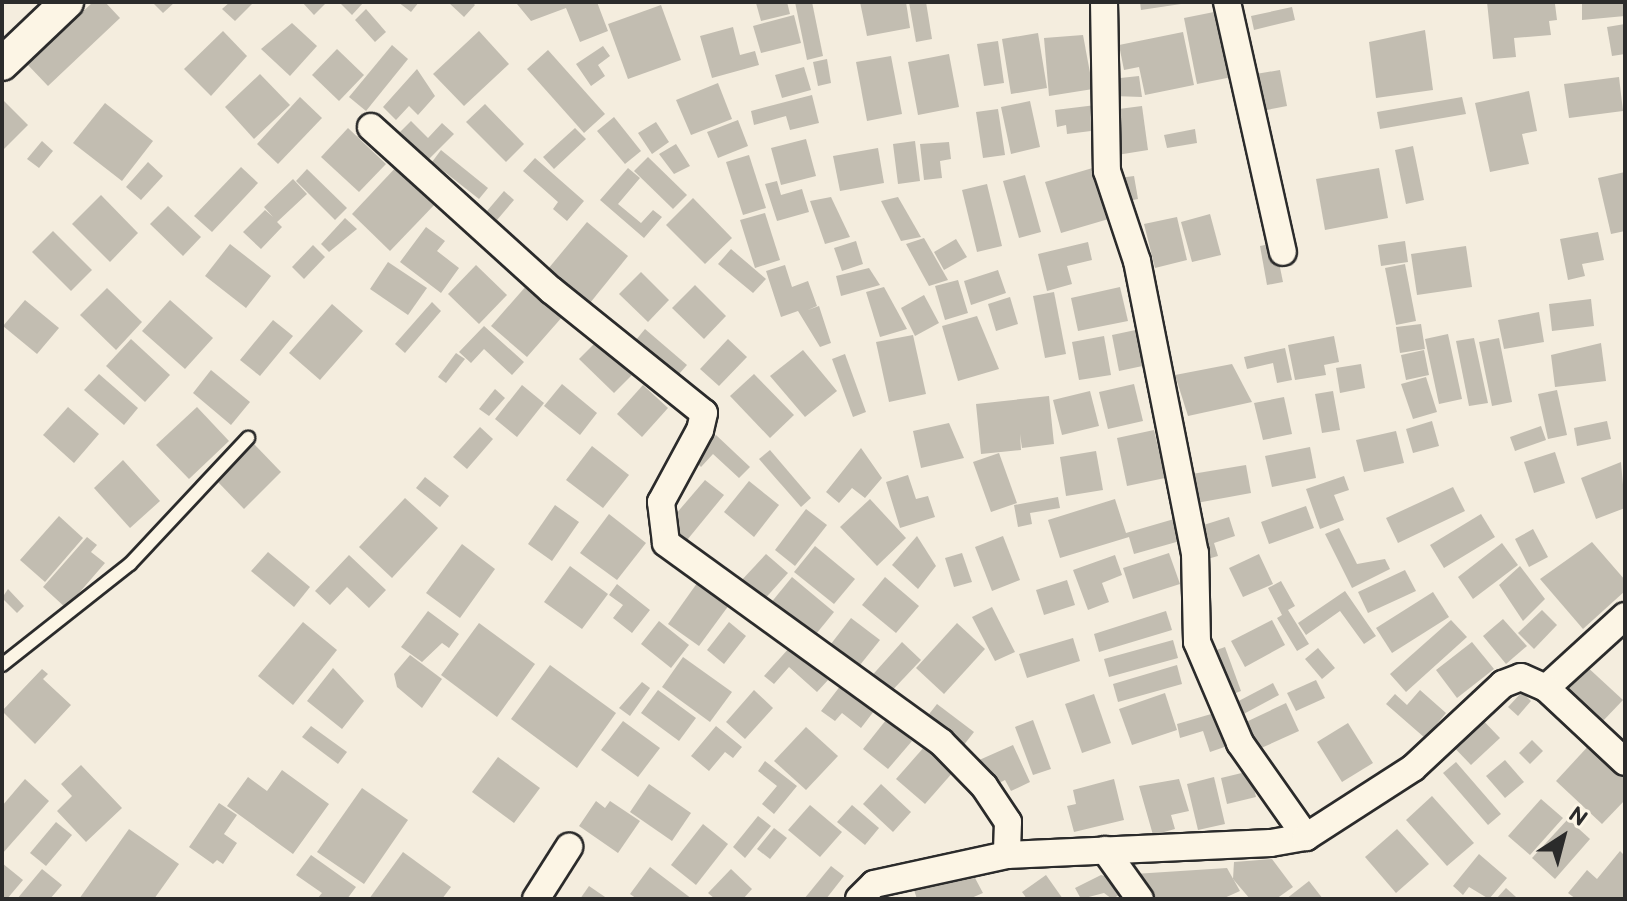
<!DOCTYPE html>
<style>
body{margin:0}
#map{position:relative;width:1627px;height:901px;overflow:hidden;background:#f4edde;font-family:"Balsamiq Sans",sans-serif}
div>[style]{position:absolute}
.building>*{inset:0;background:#c2bdb1}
.roads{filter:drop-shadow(2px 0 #2b2b2b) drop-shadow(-2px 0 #2b2b2b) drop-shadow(0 2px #2b2b2b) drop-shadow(0 -2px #2b2b2b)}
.service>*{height:12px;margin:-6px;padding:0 6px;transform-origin:6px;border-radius:6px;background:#fcf5e5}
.minor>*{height:26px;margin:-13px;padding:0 13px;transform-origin:13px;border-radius:13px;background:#fcf5e5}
.tertiary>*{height:32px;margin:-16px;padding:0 16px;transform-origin:16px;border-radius:16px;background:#fcf5e5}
span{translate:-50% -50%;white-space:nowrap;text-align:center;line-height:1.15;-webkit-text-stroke:6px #fcf5e5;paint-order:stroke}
.frame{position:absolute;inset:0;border:4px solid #2b2b2b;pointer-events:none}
.north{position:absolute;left:1523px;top:797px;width:80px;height:80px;-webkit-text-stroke:6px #fcf5e5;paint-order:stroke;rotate:36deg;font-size:22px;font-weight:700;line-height:32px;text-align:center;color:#2b2b2b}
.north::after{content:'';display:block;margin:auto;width:28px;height:36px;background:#2b2b2b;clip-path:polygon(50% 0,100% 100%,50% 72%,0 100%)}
</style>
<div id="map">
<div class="building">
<div style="clip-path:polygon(93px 2px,105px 2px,120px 18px,48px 86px,27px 64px)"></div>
<div style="clip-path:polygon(152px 2px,175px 2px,163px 13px)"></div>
<div style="clip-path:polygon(230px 2px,254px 2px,235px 21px,222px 9px)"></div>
<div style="clip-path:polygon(302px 2px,327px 2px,314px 15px)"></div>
<div style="clip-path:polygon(339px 2px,362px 2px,363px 3px,352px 15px)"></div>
<div style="clip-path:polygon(398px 2px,419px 2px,411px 12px)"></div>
<div style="clip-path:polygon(448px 2px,472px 2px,475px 5px,464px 17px)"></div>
<div style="clip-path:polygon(524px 2px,597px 2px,608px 31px,580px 42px,566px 8px,531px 21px,517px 4px)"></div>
<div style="clip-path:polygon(762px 2px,787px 2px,790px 14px,761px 21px,756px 3px)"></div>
<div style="clip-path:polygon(795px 2px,812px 2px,823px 56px,807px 60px)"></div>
<div style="clip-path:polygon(860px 2px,906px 2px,910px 28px,867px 36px)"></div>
<div style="clip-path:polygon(909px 2px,926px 2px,932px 39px,916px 42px)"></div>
<div style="clip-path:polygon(1140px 2px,1181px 2px,1181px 4px,1141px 10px)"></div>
<div style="clip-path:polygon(1487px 2px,1555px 4px,1557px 20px,1549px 21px,1551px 35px,1514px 38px,1516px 57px,1493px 59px)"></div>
<div style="clip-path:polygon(1582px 2px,1625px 2px,1625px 16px,1582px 20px)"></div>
<div style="clip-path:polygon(661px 5px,681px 60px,628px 79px,608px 24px)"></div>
<div style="clip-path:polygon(1292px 7px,1295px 20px,1254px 30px,1251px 16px)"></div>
<div style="clip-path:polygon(366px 9px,386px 32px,375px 42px,355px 20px)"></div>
<div style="clip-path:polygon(1219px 11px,1232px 77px,1197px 84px,1184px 18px)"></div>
<div style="clip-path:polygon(794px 15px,801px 43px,761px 53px,753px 26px)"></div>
<div style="clip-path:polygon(292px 23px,317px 46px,290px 76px,261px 49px)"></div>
<div style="clip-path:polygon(1625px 24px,1625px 54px,1612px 56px,1607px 27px)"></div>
<div style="clip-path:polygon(733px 27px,740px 55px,755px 51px,759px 65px,712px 78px,700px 36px)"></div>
<div style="clip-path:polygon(1425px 30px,1433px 90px,1376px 98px,1369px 42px)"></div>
<div style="clip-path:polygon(223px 31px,247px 56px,211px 96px,184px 69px)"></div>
<div style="clip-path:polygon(479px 31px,509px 64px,464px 106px,433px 74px)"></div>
<div style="clip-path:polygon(1183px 32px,1194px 85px,1145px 95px,1139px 67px,1124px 70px,1119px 45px)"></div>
<div style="clip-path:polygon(1038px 33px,1047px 88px,1011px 94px,1002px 39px)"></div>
<div style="clip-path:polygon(1083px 35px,1093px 89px,1049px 96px,1044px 38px)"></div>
<div style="clip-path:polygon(998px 41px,1004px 83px,984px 86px,977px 44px)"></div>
<div style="clip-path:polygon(392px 45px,408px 59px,366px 111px,349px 97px)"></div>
<div style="clip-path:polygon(603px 46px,610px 56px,598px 65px,605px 76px,591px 86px,576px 64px)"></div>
<div style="clip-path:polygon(337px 49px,364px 75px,339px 101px,312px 75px)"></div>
<div style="clip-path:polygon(548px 50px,605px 114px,584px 133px,527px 69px)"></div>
<div style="clip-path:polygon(949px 54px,959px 107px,918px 115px,908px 62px)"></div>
<div style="clip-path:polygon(891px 56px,902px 114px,867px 121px,856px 62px)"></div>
<div style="clip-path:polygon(827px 59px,831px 83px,818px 86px,813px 62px)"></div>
<div style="clip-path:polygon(804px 67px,811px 90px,782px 98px,775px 75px)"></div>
<div style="clip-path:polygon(417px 69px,435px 96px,418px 115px,409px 106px,396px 120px,383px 107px)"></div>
<div style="clip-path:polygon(1280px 70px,1287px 106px,1256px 112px,1250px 75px)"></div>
<div style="clip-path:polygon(260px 74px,290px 105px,254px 139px,225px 107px)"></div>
<div style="clip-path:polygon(1139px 76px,1142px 97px,1113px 96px,1111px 79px)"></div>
<div style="clip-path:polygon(1619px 77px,1623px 111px,1569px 118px,1564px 84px)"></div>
<div style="clip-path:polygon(718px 83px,732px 119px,691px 135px,676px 100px)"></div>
<div style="clip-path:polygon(1529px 91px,1537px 131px,1522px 134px,1529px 164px,1490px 172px,1475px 103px)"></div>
<div style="clip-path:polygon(812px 95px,819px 123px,790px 130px,786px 116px,754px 125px,751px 111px)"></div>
<div style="clip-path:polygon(300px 97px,322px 118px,278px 164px,257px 144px)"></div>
<div style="clip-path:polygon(1462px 97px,1466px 114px,1380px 129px,1377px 112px)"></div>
<div style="clip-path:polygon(2px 99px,28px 125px,2px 151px)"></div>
<div style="clip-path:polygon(1030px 101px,1040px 147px,1011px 154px,1001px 107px)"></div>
<div style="clip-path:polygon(105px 103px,153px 141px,122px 181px,73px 143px)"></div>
<div style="clip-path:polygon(485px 104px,524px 144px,506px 162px,466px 122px)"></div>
<div style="clip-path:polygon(1096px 105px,1099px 130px,1067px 134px,1066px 125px,1057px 127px,1055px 110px)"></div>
<div style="clip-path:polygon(1142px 106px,1148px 150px,1117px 155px,1111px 110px)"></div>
<div style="clip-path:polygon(998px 109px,1005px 155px,983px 158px,976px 112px)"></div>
<div style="clip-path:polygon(614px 117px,641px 151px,625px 164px,597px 131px)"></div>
<div style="clip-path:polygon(738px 120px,748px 146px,718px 158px,707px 132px)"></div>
<div style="clip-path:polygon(411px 121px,428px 138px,442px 123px,454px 134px,428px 160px,400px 132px)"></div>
<div style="clip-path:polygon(656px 122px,669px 142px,652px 154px,638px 133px)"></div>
<div style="clip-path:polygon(348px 128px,386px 164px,359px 192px,321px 157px)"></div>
<div style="clip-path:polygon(575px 128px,586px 139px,554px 169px,543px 157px)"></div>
<div style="clip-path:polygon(1195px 129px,1197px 143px,1167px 148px,1164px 135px)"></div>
<div style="clip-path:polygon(806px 139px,816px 176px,781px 185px,771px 148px)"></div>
<div style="clip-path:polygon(42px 141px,53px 151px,39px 168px,27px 159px)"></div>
<div style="clip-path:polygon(915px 141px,920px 181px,898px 184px,893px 144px)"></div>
<div style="clip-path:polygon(949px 142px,951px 159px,940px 161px,942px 178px,924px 180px,920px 144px)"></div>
<div style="clip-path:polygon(676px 144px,690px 166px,674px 174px,659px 154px)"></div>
<div style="clip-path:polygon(1413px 146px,1424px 200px,1406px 204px,1395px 150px)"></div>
<div style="clip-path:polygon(878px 148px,884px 183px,840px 191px,833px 156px)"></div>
<div style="clip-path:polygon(441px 150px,488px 188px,479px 199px,432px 162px)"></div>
<div style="clip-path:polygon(749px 155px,766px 208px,743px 215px,726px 162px)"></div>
<div style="clip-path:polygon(648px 157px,687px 195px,673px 209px,634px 171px)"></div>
<div style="clip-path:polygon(535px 158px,584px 201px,567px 221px,553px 209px,558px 202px,523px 171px)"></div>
<div style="clip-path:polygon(148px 162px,163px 176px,141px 200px,126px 187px)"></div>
<div style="clip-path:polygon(399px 164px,438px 201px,390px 251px,352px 214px)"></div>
<div style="clip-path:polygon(241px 167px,258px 183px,212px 232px,194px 216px)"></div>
<div style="clip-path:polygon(1096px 167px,1112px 218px,1061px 233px,1045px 182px)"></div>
<div style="clip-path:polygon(628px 168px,640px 178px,618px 204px,641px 223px,653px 210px,662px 217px,644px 238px,600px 200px)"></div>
<div style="clip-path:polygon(1379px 168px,1388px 218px,1325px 230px,1316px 179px)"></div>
<div style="clip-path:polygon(307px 169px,347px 208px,335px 220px,296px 181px)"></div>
<div style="clip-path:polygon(1625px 172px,1625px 231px,1611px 234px,1598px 178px)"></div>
<div style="clip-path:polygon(1025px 175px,1041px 232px,1019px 238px,1003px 181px)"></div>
<div style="clip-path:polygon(1134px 176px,1138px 199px,1123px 202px,1119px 178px)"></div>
<div style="clip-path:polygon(293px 179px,307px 194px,277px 222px,282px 227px,261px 249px,243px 232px,265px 210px,273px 217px,264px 207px)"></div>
<div style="clip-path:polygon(777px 181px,781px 195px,802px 189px,809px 212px,777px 221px,765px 184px)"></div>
<div style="clip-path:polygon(987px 184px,1002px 246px,977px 252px,962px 190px)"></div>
<div style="clip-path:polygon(504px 191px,514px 200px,497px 220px,487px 211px)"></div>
<div style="clip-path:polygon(101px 195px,138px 233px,110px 262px,72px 224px)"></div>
<div style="clip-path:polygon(831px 197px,850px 237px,825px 244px,810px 201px)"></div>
<div style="clip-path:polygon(898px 197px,921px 237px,901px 241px,881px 201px)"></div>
<div style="clip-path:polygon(693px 198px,732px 238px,705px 264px,666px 225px)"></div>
<div style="clip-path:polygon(168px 206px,201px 237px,183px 256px,150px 224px)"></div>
<div style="clip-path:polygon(765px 213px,780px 260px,755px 268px,740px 220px)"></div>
<div style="clip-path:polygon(1210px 214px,1221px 255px,1192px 262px,1181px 222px)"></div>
<div style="clip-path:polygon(1177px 217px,1187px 260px,1155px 268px,1144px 224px)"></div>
<div style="clip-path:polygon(345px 218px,357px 229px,329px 252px,321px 244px)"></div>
<div style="clip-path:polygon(587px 222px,628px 256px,590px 303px,548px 269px)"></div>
<div style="clip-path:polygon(426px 227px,445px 241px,437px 251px,459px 268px,441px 293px,400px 262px)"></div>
<div style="clip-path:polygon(53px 231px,92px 270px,71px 291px,32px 252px)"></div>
<div style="clip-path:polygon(1598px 232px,1604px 260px,1582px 264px,1585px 276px,1568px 280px,1560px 239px)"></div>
<div style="clip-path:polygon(924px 238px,948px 280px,929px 286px,906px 244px)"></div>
<div style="clip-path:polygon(956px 239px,967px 257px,944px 270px,934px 252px)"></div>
<div style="clip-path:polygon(856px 241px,863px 264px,842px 271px,834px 248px)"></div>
<div style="clip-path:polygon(1405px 241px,1408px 262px,1381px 266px,1378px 245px)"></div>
<div style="clip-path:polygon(1088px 242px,1092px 260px,1067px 266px,1072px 284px,1047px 291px,1038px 254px)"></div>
<div style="clip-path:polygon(1275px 243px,1283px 282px,1267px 285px,1260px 246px)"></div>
<div style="clip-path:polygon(230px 244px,271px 276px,246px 308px,205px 276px)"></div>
<div style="clip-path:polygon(313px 245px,325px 257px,304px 279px,292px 267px)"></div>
<div style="clip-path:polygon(1466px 246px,1472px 287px,1417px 295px,1411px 254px)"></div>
<div style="clip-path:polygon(731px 249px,766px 279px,753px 293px,718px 264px)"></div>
<div style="clip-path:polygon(388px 262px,427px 288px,408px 315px,370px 289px)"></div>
<div style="clip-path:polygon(1405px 264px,1416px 321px,1396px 325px,1385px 268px)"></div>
<div style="clip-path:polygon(476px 265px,507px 295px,479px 324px,448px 294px)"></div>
<div style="clip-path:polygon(785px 265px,792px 287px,808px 281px,817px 306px,808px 310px,819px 306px,831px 343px,820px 347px,798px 311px,781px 317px,766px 271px)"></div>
<div style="clip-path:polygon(869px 268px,880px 285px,841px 296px,836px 276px)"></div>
<div style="clip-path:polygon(998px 270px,1006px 293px,971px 305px,964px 281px)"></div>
<div style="clip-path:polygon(641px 272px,669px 300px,648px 322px,619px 294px)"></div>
<div style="clip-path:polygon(958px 280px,968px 313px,945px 320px,935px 286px)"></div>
<div style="clip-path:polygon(527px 285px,563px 316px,527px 357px,491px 326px)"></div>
<div style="clip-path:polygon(695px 285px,726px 316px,704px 339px,672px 308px)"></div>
<div style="clip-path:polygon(884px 287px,907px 329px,880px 337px,866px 292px)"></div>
<div style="clip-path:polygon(1120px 287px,1128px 321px,1078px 331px,1071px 298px)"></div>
<div style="clip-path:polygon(107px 288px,142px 322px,116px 350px,80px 315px)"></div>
<div style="clip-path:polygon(1054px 292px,1066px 354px,1045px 358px,1033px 296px)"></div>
<div style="clip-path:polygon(924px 295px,939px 323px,915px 336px,901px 308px)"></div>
<div style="clip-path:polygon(1010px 297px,1018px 324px,996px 331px,988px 304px)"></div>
<div style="clip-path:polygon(1591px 299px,1594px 326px,1552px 331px,1549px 304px)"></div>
<div style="clip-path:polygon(25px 300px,59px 328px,37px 354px,3px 326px)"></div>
<div style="clip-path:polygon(170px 300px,213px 338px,185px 369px,142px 331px)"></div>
<div style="clip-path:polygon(432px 302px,441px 311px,405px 353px,395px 344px)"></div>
<div style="clip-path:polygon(332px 304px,363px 331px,320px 380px,289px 353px)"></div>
<div style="clip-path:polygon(1539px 312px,1544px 342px,1504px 349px,1498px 320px)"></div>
<div style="clip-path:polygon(977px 316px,999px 369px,958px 381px,942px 326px)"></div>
<div style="clip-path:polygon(273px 320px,293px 336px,260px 376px,240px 360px)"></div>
<div style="clip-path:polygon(1421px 324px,1425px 349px,1400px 353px,1396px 327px)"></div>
<div style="clip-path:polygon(484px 326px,524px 362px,512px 375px,484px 349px,471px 363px,459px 352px)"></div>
<div style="clip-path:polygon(1145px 328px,1152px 364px,1119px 371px,1112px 335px)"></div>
<div style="clip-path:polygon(645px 329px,687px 365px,672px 382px,631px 346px)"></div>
<div style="clip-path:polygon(1448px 334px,1462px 399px,1439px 404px,1425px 339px)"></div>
<div style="clip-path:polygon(913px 335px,926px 394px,889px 402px,876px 342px)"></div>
<div style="clip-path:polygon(1104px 336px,1111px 375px,1079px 380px,1072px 342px)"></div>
<div style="clip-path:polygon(1334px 336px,1339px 362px,1324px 365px,1326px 375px,1295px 380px,1288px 345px)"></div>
<div style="clip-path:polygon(1474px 338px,1488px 403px,1469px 406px,1456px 341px)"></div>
<div style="clip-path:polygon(1499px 338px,1512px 402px,1492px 406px,1479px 342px)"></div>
<div style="clip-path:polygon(131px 339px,170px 375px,145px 402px,106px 366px)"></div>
<div style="clip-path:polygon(728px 339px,747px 357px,719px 386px,700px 369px)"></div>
<div style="clip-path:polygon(597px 341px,632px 375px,614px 393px,579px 359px)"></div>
<div style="clip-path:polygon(1601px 343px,1606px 381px,1555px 387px,1551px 355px)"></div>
<div style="clip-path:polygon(1285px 348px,1292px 380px,1277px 383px,1273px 363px,1247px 369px,1244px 357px)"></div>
<div style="clip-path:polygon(803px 350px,837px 391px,805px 417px,770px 376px)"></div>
<div style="clip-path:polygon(1424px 350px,1429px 375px,1406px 380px,1401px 355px)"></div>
<div style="clip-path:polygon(456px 353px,465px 359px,446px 383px,438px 377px)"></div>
<div style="clip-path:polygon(845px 354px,866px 412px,853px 417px,832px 359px)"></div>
<div style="clip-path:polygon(1232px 364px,1252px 402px,1188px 416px,1175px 375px)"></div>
<div style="clip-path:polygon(1361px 364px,1365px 388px,1340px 393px,1336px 368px)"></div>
<div style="clip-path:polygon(211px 370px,250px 402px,231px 425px,193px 393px)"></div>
<div style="clip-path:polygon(99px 374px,138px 408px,124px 425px,84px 390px)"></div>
<div style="clip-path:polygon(754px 374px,794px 415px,770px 438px,730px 396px)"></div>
<div style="clip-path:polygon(1426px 377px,1437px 412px,1413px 419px,1401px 384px)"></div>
<div style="clip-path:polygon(562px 384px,597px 413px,580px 435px,544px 406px)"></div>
<div style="clip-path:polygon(1134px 384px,1143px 421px,1108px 429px,1099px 392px)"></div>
<div style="clip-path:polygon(522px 385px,544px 403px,517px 437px,495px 419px)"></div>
<div style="clip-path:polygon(643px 385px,668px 408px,642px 437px,617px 414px)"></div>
<div style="clip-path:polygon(495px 389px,505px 398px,489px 416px,479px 409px)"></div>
<div style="clip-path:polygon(1557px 390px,1567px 435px,1548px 439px,1538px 394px)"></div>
<div style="clip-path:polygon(1090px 391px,1099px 426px,1062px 435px,1053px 400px)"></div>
<div style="clip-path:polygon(1333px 391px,1340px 430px,1322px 433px,1315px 394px)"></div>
<div style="clip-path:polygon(1049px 396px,1054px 444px,1022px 448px,1020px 434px,1021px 450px,981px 454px,976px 404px)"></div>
<div style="clip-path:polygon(1284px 397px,1292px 434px,1263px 440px,1254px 403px)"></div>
<div style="clip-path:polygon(68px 407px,99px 434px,74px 463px,43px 435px)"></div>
<div style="clip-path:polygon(197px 407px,229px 441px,189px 479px,156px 445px)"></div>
<div style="clip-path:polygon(1432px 421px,1439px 446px,1413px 453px,1406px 429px)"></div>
<div style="clip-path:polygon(1607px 421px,1611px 439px,1577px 446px,1574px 428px)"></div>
<div style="clip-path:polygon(949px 423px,964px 458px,921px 468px,913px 431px)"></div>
<div style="clip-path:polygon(1541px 426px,1546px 440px,1515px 451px,1510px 437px)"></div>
<div style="clip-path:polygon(480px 427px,493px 439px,467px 469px,453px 457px)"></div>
<div style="clip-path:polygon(1154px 430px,1165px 478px,1127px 486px,1117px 438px)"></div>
<div style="clip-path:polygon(1396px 431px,1404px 463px,1364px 472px,1356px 440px)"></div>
<div style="clip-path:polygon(716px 435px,750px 467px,739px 478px,713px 454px,701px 467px,693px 459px)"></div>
<div style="clip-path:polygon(254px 444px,281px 472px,244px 509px,217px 481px)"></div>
<div style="clip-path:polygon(592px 446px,629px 475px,603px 508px,566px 480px)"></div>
<div style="clip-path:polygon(1310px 447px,1316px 478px,1272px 487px,1265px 456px)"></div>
<div style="clip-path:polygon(861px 448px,882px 478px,865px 498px,852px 488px,839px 503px,826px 492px)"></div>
<div style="clip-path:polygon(770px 450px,811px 498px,801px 507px,759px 459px)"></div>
<div style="clip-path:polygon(1096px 451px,1103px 490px,1066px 496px,1060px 457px)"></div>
<div style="clip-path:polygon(1555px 452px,1565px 483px,1534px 493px,1524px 462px)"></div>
<div style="clip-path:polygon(999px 453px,1017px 503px,991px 512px,973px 462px)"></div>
<div style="clip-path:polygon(123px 460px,160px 501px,130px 528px,94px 488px)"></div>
<div style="clip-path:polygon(1621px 462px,1625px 508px,1596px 519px,1581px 478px)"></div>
<div style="clip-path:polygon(1246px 465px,1251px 493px,1191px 504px,1186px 475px)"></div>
<div style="clip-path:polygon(908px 475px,916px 499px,928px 496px,935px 517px,900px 528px,886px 482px)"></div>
<div style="clip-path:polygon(1344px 476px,1349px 490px,1334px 495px,1344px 520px,1320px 529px,1306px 489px)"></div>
<div style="clip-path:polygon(425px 477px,449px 496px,440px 507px,416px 488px)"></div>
<div style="clip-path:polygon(705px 480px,724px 495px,683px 545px,663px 529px)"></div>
<div style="clip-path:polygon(749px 481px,779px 505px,754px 537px,724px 512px)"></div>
<div style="clip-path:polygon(1453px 487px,1465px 511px,1398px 543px,1386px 518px)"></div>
<div style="clip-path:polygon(1058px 497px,1060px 508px,1030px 513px,1032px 524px,1018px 527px,1014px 505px)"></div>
<div style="clip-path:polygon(405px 498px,438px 528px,392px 578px,359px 547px)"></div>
<div style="clip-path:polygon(870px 499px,906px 538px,877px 566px,840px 527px)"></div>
<div style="clip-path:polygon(1115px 499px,1126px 533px,1181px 517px,1187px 539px,1134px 554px,1129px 537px,1060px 558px,1048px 520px)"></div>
<div style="clip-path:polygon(555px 505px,579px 522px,552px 561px,528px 544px)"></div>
<div style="clip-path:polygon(1306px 506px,1314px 528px,1269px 544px,1261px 522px)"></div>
<div style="clip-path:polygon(806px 509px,827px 525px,795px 566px,775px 550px)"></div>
<div style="clip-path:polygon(609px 514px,646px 543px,617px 580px,580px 553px)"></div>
<div style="clip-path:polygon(1481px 514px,1495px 537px,1444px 568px,1430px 545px)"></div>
<div style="clip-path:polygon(59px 516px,83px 538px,45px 582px,20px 560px)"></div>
<div style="clip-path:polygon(1229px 517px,1235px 536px,1214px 543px,1218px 556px,1204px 560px,1194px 528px)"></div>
<div style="clip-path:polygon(1339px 528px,1357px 564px,1385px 559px,1390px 569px,1352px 588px,1325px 534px)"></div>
<div style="clip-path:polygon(1533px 529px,1548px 557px,1529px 567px,1515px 539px)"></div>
<div style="clip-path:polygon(917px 536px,936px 566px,918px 589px,892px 565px)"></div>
<div style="clip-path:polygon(1003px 536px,1020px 580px,992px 591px,975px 547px)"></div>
<div style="clip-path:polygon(87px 537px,97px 545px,91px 552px,105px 563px,66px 608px,43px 587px)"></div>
<div style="clip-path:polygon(1592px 542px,1625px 580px,1625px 591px,1583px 629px,1540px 579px)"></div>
<div style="clip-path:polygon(1502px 543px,1518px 565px,1473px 599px,1458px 577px)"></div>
<div style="clip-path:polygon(462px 544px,495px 569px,460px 618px,426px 593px)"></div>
<div style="clip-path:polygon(815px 546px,855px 579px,834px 604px,794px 572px)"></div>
<div style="clip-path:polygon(268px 552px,310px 587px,294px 607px,251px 571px)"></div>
<div style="clip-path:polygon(962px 553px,972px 582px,954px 587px,945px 558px)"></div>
<div style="clip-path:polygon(1169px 553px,1180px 584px,1133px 599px,1123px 568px)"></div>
<div style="clip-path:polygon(766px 554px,788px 573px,762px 602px,740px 582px)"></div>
<div style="clip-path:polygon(1259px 554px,1273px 584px,1243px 597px,1229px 568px)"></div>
<div style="clip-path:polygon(349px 555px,386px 590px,369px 608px,347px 587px,330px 605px,315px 591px)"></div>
<div style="clip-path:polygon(1115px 555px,1122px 575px,1102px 583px,1109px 602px,1088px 610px,1073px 570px)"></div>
<div style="clip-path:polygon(570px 566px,608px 594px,582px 629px,544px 602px)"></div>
<div style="clip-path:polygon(1520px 566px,1545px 599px,1523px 621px,1499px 585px)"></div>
<div style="clip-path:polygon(1405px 570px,1416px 591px,1368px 613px,1358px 592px)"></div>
<div style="clip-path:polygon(792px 577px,834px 612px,812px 639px,770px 604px)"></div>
<div style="clip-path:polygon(885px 577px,919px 606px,896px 633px,862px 605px)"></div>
<div style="clip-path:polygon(700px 579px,732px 601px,699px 646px,668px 624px)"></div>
<div style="clip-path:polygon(1067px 580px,1075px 605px,1044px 615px,1036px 590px)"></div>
<div style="clip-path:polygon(1281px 581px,1295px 606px,1288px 610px,1309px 644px,1297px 651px,1277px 618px,1282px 615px,1268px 588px)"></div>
<div style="clip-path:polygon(617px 584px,650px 610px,632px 633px,613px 618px,623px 605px,609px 595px)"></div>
<div style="clip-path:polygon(8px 589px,24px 606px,17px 613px,2px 598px)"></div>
<div style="clip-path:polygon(1345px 591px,1376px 636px,1364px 644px,1340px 611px,1306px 635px,1298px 623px)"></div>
<div style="clip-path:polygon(1433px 592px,1449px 617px,1392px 653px,1376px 628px)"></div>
<div style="clip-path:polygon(992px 607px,1015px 652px,995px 661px,972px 617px)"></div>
<div style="clip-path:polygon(1542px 610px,1557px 625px,1534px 649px,1518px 633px)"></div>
<div style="clip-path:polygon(428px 611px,459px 634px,449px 648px,442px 643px,422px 662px,401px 647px)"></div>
<div style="clip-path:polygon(1166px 611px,1172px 630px,1099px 652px,1094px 634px)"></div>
<div style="clip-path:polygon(851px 618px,880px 640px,852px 675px,824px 653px)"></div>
<div style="clip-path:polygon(1503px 619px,1527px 646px,1506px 664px,1483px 636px)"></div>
<div style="clip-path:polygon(1272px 620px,1285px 645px,1245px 667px,1231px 641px)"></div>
<div style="clip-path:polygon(1451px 620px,1467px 637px,1406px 692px,1390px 674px)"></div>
<div style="clip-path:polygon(659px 621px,689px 645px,671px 668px,641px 644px)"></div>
<div style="clip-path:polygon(303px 622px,337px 650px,293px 705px,258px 676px)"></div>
<div style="clip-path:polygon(729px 622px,746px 636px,724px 664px,707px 650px)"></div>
<div style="clip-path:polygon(479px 623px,535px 664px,497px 717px,441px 675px)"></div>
<div style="clip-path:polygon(957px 623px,985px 649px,944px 694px,916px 668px)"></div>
<div style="clip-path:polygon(1073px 638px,1080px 661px,1027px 678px,1019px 654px)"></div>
<div style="clip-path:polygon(1173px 640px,1178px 658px,1109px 677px,1104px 659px)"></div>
<div style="clip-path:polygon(902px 642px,921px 660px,886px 697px,868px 680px)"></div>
<div style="clip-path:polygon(1472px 642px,1494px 669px,1457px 698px,1436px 670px)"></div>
<div style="clip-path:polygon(790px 647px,828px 680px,817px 692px,789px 667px,774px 684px,764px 676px)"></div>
<div style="clip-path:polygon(1225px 647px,1241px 691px,1225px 697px,1208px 653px)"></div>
<div style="clip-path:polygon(1318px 648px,1335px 668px,1322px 679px,1305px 659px)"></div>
<div style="clip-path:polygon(410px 655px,442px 679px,422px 708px,397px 687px,394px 674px)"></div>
<div style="clip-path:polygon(683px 657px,732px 692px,710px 722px,662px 687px)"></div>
<div style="clip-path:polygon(1584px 664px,1623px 700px,1602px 722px,1563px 686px)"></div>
<div style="clip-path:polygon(550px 665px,616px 713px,577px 768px,511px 719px)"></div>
<div style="clip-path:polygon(1177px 665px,1182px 684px,1118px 702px,1113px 684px)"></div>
<div style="clip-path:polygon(333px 668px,364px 701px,342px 729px,307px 701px)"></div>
<div style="clip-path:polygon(42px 669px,48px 674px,43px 679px,71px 705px,35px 744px,2px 711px)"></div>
<div style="clip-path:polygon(1316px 680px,1325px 698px,1296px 711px,1287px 693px)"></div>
<div style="clip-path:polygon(642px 682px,650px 688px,630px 716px,619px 708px)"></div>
<div style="clip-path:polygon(1273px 683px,1279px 695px,1238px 717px,1231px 705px)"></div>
<div style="clip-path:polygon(841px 685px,874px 711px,861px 728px,842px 713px,835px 721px,821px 711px)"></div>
<div style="clip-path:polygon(658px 690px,696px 718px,679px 741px,641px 713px)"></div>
<div style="clip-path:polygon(754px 690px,773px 708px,745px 739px,726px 722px)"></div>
<div style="clip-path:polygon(1420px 690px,1446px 713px,1425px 738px,1386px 704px,1395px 694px,1407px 705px)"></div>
<div style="clip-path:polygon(1522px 692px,1531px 701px,1518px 716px,1508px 707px)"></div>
<div style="clip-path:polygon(1165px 693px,1177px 730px,1132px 745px,1119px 709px)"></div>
<div style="clip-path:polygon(1094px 694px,1111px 743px,1082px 753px,1065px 704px)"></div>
<div style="clip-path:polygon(1286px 703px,1299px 731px,1259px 749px,1246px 722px)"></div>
<div style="clip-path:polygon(937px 704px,974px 732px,963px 746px,926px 718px)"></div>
<div style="clip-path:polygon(1218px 712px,1236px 743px,1210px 752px,1203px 731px,1180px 738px,1177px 724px)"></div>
<div style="clip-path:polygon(1475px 712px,1500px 738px,1471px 765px,1446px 739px)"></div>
<div style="clip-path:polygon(886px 720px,912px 741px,888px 769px,863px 749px)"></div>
<div style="clip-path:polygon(1033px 720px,1051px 769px,1033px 775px,1015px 727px)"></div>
<div style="clip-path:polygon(623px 721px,660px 748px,638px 777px,601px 750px)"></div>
<div style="clip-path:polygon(1348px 723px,1373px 763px,1342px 782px,1317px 742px)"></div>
<div style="clip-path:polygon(311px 726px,347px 752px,338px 764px,302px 737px)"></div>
<div style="clip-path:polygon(716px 726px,742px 747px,733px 758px,725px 752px,709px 771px,691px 756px)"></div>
<div style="clip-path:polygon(806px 727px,838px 756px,806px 790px,774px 761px)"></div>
<div style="clip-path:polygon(1532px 740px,1543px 751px,1530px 764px,1519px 753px)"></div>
<div style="clip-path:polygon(1592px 742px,1625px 774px,1625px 800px,1602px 824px,1556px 781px)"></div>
<div style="clip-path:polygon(1013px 745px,1030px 782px,1011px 791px,1005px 780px,989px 788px,977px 761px)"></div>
<div style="clip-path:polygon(925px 746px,954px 771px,925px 804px,896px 779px)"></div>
<div style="clip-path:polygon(498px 757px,540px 788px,514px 823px,472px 792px)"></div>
<div style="clip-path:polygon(1505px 760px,1524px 782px,1505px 798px,1486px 776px)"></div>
<div style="clip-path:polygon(765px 761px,797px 786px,774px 814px,762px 804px,777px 786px,758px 771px)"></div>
<div style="clip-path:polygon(1456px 762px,1501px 814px,1488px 825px,1443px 773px)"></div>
<div style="clip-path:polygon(81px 765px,122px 808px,86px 842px,57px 811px,72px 796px,61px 784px)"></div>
<div style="clip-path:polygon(282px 770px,329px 804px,293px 854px,227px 806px,248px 777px,267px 791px)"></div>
<div style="clip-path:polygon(1250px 771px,1256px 797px,1227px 804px,1221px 778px)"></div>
<div style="clip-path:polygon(1214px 777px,1225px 824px,1198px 830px,1187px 784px)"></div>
<div style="clip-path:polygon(25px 779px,49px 801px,2px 854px,2px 806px)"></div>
<div style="clip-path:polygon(1114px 779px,1124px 820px,1074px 832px,1067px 806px,1076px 804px,1073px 790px)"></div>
<div style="clip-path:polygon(1179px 779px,1189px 811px,1171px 815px,1175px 829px,1153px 835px,1139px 786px)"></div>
<div style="clip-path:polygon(649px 784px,691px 813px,672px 841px,630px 812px)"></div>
<div style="clip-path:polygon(881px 784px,911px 812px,893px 832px,863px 804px)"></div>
<div style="clip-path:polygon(362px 788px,408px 820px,364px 884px,317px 852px)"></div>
<div style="clip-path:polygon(1432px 796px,1474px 843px,1447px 866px,1406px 820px)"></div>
<div style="clip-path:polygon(1541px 799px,1563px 818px,1530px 855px,1508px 836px)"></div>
<div style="clip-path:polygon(596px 801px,605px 808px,610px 801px,640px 821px,618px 853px,579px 826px)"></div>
<div style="clip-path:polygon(219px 803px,237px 815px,224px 834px,237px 843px,223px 864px,217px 860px,213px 864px,189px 847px)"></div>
<div style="clip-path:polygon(810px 805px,842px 832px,820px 857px,788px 830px)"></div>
<div style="clip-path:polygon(852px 805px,879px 828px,865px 845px,837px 822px)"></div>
<div style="clip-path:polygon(758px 816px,771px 826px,745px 858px,733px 847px)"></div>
<div style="clip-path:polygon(1568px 819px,1590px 839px,1555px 879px,1532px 858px)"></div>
<div style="clip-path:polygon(56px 822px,72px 835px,46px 866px,30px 853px)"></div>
<div style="clip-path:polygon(703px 824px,728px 844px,696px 885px,671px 865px)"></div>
<div style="clip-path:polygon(774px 828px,787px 838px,770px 859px,757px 849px)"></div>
<div style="clip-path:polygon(129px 829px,179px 864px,154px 899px,79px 899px)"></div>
<div style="clip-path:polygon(1397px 829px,1429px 864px,1396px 893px,1365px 857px)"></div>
<div style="clip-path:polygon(1620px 851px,1625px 856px,1625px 899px,1576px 899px,1568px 893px,1587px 870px,1597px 879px)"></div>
<div style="clip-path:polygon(403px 852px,451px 887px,442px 899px,369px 899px)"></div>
<div style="clip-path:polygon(1479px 854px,1507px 878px,1489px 899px,1469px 887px,1463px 895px,1453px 886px)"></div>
<div style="clip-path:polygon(311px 855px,356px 887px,347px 899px,317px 899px,322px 893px,296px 875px)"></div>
<div style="clip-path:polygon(1272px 859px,1293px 887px,1276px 899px,1250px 899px,1233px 879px,1234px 862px)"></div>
<div style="clip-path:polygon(2px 863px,23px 880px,7px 899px,2px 899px)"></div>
<div style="clip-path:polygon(831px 866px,844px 876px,826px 899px,804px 899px)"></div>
<div style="clip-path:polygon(650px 867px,692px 899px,637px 899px,630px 894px)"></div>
<div style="clip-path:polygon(1227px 868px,1240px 891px,1222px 899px,1151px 899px,1134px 874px)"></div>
<div style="clip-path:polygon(42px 869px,62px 885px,50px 899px,17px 899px)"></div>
<div style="clip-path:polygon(731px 869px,752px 889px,743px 899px,715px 899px,708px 893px)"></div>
<div style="clip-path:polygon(1046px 875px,1063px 899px,1027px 899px,1022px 892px)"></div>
<div style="clip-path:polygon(1101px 875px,1115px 879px,1125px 892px,1112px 899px,1104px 893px,1081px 899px,1075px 888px)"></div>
<div style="clip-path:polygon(975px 878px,983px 893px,969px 899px,917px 899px,914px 890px)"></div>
<div style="clip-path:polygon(1309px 881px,1323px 899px,1286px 899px)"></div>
<div style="clip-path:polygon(589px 886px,608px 899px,580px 899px)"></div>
<div style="clip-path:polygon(1506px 888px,1516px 897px,1496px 899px)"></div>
</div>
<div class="roads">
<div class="service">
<div style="left:2px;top:665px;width:163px;rotate:-38.3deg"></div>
<div style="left:130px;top:564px;width:173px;rotate:-46.9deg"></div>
</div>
<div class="minor">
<div style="left:1104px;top:2px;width:169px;rotate:89deg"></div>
<div style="left:1107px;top:171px;width:95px;rotate:71.6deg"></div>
<div style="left:1137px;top:261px;width:298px;rotate:78.8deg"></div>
<div style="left:1195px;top:553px;width:89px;rotate:88.7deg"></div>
<div style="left:1197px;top:642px;width:110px;rotate:66.9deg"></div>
<div style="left:1240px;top:743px;width:115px;rotate:54.9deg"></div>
<div style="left:1227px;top:2px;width:256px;rotate:77.4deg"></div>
<div style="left:371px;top:127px;width:243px;rotate:42.2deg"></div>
<div style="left:551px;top:290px;width:196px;rotate:38.8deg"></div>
<div style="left:704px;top:413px;width:17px;rotate:103deg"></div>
<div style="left:700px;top:430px;width:82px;rotate:118.4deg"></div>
<div style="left:661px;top:502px;width:41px;rotate:83deg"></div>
<div style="left:666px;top:543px;width:339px;rotate:35.9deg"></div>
<div style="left:941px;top:742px;width:62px;rotate:45.7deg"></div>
<div style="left:984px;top:786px;width:43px;rotate:56.3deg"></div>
<div style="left:1008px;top:822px;width:33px;rotate:92deg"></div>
<div style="left:1546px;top:688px;width:107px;rotate:-42.3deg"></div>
<div style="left:1105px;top:850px;width:60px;rotate:54.5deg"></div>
<div style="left:536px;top:899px;width:62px;rotate:-57.6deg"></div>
<div style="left:859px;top:899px;width:21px;rotate:-45deg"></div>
<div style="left:874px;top:884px;width:136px;rotate:-12.3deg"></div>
<div style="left:1007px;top:855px;width:264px;rotate:-2.6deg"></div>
<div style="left:1271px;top:843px;width:36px;rotate:-10deg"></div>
<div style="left:1306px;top:837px;width:127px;rotate:-32.8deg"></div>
<div style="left:1413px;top:768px;width:123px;rotate:-43deg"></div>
<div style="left:1503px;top:684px;width:19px;rotate:-21deg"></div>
<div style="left:1521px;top:677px;width:27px;rotate:24deg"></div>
<div style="left:1546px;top:688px;width:108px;rotate:43.1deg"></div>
</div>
<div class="tertiary">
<div style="left:2px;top:64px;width:90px;rotate:-43.6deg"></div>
</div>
</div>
<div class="frame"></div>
<div class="north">N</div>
</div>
